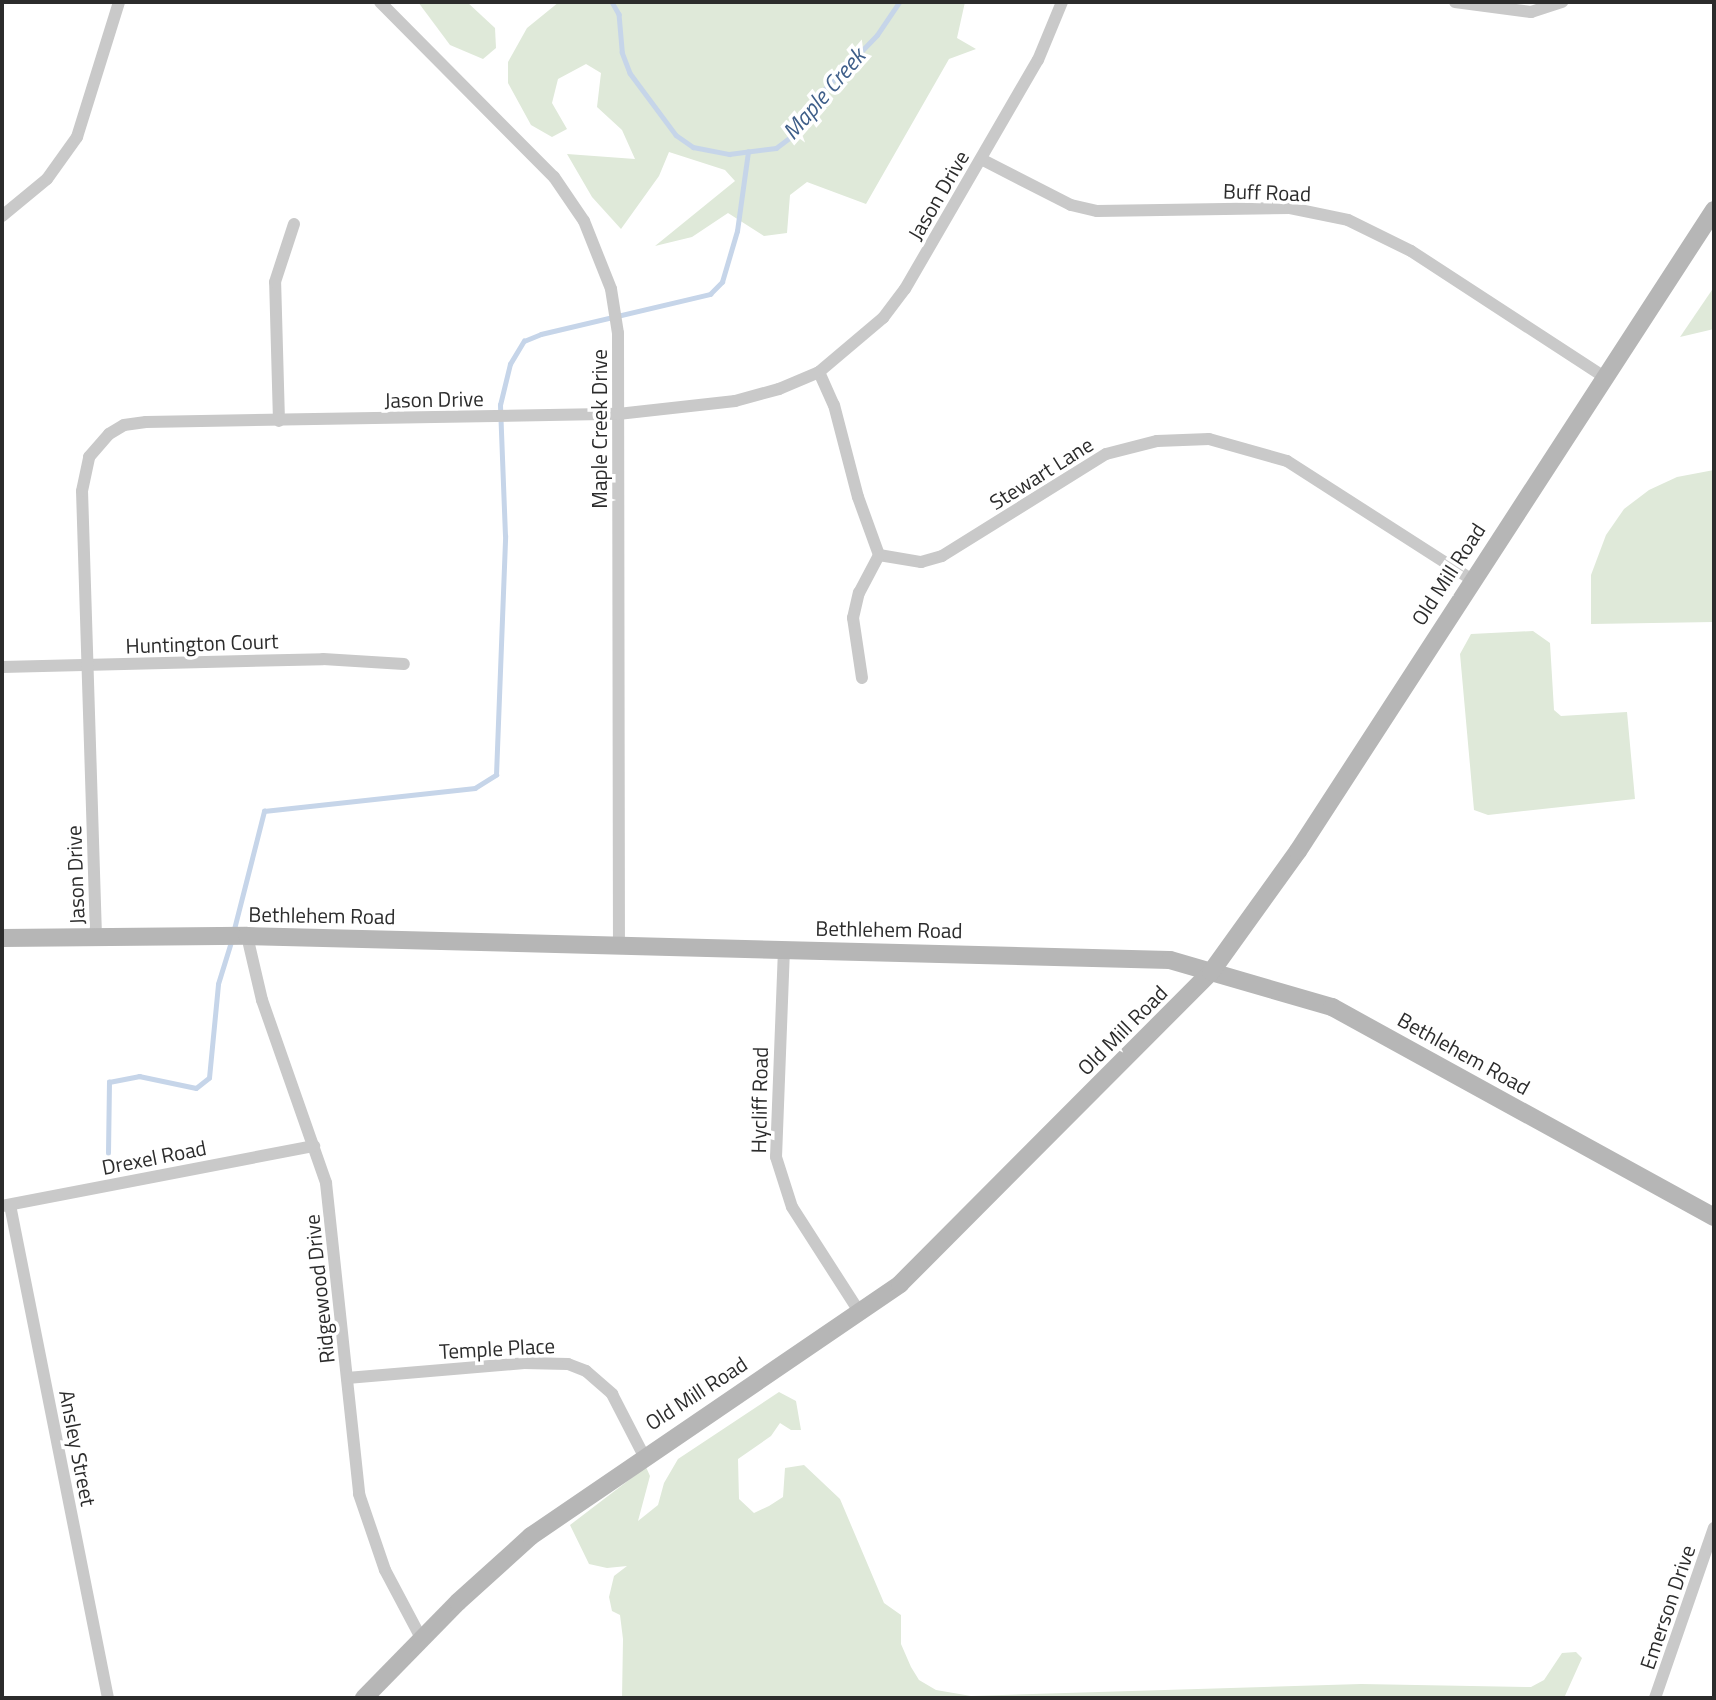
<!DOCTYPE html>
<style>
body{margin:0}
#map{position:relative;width:1716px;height:1700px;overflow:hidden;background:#fff;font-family:"Titillium Web",sans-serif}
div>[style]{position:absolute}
.green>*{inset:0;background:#dfe9d9}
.stream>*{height:4.5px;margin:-2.25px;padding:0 2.25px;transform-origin:2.25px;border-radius:2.25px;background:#c6d5e9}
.street>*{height:12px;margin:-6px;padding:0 6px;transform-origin:6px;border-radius:6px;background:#c9c9c9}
.secondary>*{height:18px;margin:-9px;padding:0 9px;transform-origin:9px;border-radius:9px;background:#b6b6b6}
span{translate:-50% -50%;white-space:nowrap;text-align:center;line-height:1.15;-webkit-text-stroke:7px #fff;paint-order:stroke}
.street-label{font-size:21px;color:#2c2c2c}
.water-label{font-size:23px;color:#3e5e89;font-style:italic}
.frame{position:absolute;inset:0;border:4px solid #2c2c2c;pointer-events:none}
</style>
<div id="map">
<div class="green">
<div style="clip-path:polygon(418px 2px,467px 2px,495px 28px,496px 48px,483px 59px,450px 45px)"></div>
<div style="clip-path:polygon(559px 2px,965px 2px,957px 38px,976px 49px,949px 59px,866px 204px,807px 182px,790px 195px,787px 233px,764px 236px,728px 213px,692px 237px,655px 246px,735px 181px,725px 170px,669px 152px,659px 176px,621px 229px,592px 197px,567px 154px,635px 159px,622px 130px,597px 107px,601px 73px,586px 64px,558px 79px,552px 103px,567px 129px,552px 137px,531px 125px,508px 83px,508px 62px,527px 28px)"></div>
<div style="clip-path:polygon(1714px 287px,1714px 329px,1680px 337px)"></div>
<div style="clip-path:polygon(1714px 470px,1714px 622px,1591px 624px,1591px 575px,1606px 535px,1624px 509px,1649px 490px,1677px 477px)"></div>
<div style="clip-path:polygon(1533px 631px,1550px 643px,1554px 710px,1561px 716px,1627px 712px,1635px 799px,1488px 815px,1474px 810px,1460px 654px,1471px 634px)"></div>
<div style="clip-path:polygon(779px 1392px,796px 1401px,801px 1430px,791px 1430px,780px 1423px,771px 1436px,738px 1459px,739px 1499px,754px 1513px,769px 1506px,783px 1497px,785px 1468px,804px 1465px,840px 1499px,884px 1603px,901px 1615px,901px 1644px,911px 1667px,919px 1680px,936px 1690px,971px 1696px,1361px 1684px,1531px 1687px,1544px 1680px,1562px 1653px,1576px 1652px,1582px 1658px,1564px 1698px,622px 1698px,623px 1639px,620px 1615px,612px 1611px,609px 1597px,614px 1576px,627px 1566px,607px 1568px,589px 1564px,570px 1525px,646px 1467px,650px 1476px,638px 1521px,658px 1505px,664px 1483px,678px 1459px)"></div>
</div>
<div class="stream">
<div style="left:612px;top:2px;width:14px;rotate:60deg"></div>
<div style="left:619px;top:14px;width:38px;rotate:85deg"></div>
<div style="left:622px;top:52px;width:22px;rotate:69deg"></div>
<div style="left:630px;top:73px;width:77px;rotate:53.4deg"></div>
<div style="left:676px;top:135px;width:21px;rotate:35deg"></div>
<div style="left:693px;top:147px;width:37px;rotate:11deg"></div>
<div style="left:729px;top:154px;width:47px;rotate:-7.3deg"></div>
<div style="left:776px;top:148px;width:26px;rotate:-37deg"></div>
<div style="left:797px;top:132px;width:47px;rotate:-58deg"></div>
<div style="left:822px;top:92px;width:79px;rotate:-46deg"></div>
<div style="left:877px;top:35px;width:40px;rotate:-56deg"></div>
<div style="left:233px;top:933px;width:126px;rotate:-75.7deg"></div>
<div style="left:264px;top:811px;width:212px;rotate:-6.2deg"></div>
<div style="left:475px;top:788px;width:25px;rotate:-32deg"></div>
<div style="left:496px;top:775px;width:239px;rotate:-87.8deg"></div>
<div style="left:505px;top:536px;width:131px;rotate:-92.2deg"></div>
<div style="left:500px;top:405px;width:42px;rotate:-76.3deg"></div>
<div style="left:510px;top:364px;width:27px;rotate:-59deg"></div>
<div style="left:524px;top:341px;width:18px;rotate:-22deg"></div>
<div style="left:541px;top:334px;width:174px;rotate:-13.3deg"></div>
<div style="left:710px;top:294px;width:17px;rotate:-45deg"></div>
<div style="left:722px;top:282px;width:53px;rotate:-73.6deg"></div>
<div style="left:737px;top:231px;width:80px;rotate:-82.1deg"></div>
<div style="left:108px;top:1153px;width:71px;rotate:-89.2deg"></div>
<div style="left:109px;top:1082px;width:31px;rotate:-11deg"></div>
<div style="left:139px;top:1076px;width:58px;rotate:11.9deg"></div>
<div style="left:196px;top:1088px;width:16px;rotate:-38deg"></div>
<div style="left:209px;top:1078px;width:94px;rotate:-84.5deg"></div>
<div style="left:218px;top:984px;width:44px;rotate:-72.8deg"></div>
</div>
<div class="street">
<div style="left:380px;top:2px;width:247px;rotate:45.2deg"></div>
<div style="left:554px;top:177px;width:53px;rotate:55.7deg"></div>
<div style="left:584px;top:221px;width:73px;rotate:68.3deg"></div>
<div style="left:611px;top:289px;width:45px;rotate:81deg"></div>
<div style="left:618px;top:333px;width:611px;rotate:89.91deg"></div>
<div style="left:1455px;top:2px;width:77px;rotate:7.5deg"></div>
<div style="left:1531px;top:12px;width:33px;rotate:-18deg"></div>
<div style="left:981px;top:159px;width:101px;rotate:27.1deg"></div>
<div style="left:1071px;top:205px;width:27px;rotate:13deg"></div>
<div style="left:1097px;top:211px;width:193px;rotate:-0.9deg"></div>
<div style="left:1290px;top:208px;width:59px;rotate:11.7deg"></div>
<div style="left:1348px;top:220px;width:70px;rotate:26.2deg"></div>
<div style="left:1411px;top:251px;width:229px;rotate:33.1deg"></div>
<div style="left:2px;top:216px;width:58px;rotate:-39.4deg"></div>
<div style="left:47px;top:179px;width:52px;rotate:-54.5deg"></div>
<div style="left:77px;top:137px;width:141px;rotate:-72.7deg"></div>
<div style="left:819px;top:372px;width:36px;rotate:66deg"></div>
<div style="left:834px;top:405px;width:95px;rotate:75.4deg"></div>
<div style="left:858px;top:497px;width:62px;rotate:70.1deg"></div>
<div style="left:879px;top:555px;width:43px;rotate:9.5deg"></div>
<div style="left:921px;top:562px;width:22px;rotate:-16deg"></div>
<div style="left:942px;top:556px;width:193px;rotate:-31.9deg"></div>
<div style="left:1106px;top:454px;width:53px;rotate:-14.3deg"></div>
<div style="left:1157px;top:441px;width:52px;rotate:-2.2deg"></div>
<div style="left:1209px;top:439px;width:81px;rotate:15.8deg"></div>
<div style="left:1287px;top:461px;width:219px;rotate:32.7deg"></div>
<div style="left:279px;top:421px;width:139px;rotate:-91.6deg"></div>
<div style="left:275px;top:282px;width:61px;rotate:-71.9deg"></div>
<div style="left:2px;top:667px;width:321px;rotate:-1.4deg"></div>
<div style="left:323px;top:659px;width:81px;rotate:3.5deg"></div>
<div style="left:862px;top:678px;width:61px;rotate:-98.5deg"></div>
<div style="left:853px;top:618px;width:26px;rotate:-77deg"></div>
<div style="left:859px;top:593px;width:43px;rotate:-62.2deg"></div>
<div style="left:96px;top:936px;width:445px;rotate:-91.8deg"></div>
<div style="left:82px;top:491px;width:35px;rotate:-78deg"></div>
<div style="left:89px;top:457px;width:30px;rotate:-49deg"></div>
<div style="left:109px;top:434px;width:17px;rotate:-31deg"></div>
<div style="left:124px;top:425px;width:22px;rotate:-8deg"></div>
<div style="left:146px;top:422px;width:472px;rotate:-1deg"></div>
<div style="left:618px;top:414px;width:118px;rotate:-6.3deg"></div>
<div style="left:735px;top:401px;width:46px;rotate:-15.3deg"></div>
<div style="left:779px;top:389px;width:43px;rotate:-23deg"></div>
<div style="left:819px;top:372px;width:84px;rotate:-40.2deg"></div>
<div style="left:883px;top:318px;width:36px;rotate:-53deg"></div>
<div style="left:905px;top:289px;width:265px;rotate:-59.9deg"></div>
<div style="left:1038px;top:60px;width:63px;rotate:-67.5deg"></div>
<div style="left:247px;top:936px;width:66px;rotate:76.8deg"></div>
<div style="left:262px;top:1000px;width:194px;rotate:70.7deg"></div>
<div style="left:326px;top:1183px;width:313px;rotate:83.9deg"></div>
<div style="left:359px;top:1494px;width:80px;rotate:71.1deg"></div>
<div style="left:385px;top:1570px;width:77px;rotate:62.1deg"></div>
<div style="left:784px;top:949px;width:208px;rotate:92.2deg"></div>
<div style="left:776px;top:1157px;width:52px;rotate:72.3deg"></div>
<div style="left:792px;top:1207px;width:126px;rotate:57.3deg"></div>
<div style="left:10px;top:1205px;width:503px;rotate:78.76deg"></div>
<div style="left:2px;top:1206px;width:318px;rotate:-10.9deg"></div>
<div style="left:347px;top:1378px;width:178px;rotate:-4.8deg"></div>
<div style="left:524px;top:1363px;width:44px;rotate:1.3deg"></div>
<div style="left:568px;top:1364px;width:19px;rotate:21deg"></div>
<div style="left:586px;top:1371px;width:35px;rotate:41deg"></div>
<div style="left:612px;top:1394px;width:70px;rotate:62.7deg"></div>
<div style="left:1655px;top:1698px;width:180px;rotate:-70.9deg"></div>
</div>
<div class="secondary">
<div style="left:2px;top:938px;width:245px;rotate:-0.5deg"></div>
<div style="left:247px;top:936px;width:923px;rotate:1.49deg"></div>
<div style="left:1170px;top:960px;width:169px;rotate:16.2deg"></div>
<div style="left:1332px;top:1007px;width:436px;rotate:28.8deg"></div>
<div style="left:364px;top:1698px;width:134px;rotate:-45.6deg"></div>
<div style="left:458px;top:1602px;width:98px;rotate:-42.1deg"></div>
<div style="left:531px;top:1536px;width:447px;rotate:-34.3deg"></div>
<div style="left:900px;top:1284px;width:441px;rotate:-45.1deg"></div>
<div style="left:1211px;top:972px;width:149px;rotate:-54.3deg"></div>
<div style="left:1298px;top:851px;width:764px;rotate:-57.02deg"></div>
</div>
<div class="street-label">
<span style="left:1267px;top:192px;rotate:2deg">Buff Road</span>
<span style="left:938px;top:195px;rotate:-60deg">Jason Drive</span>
<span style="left:434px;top:399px;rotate:-1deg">Jason Drive</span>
<span style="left:599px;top:429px;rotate:-90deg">Maple Creek Drive</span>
<span style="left:1041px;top:473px;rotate:-32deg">Stewart Lane</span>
<span style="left:1448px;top:574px;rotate:-57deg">Old Mill Road</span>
<span style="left:202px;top:643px;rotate:-2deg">Huntington Court</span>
<span style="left:75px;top:875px;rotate:-92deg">Jason Drive</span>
<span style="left:322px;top:915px;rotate:1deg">Bethlehem Road</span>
<span style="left:889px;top:929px;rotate:1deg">Bethlehem Road</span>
<span style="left:1122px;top:1030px;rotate:-45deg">Old Mill Road</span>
<span style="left:1464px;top:1053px;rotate:29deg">Bethlehem Road</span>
<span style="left:759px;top:1100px;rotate:-89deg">Hycliff Road</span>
<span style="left:154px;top:1157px;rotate:-11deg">Drexel Road</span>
<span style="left:319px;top:1289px;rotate:-96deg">Ridgewood Drive</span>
<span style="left:497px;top:1348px;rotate:-3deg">Temple Place</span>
<span style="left:696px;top:1393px;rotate:-33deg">Old Mill Road</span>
<span style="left:78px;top:1448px;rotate:79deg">Ansley Street</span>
<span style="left:1667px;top:1607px;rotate:-71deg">Emerson Drive</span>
</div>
<div class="water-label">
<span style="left:824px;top:94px;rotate:-49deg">Maple Creek</span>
</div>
<div class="frame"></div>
</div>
